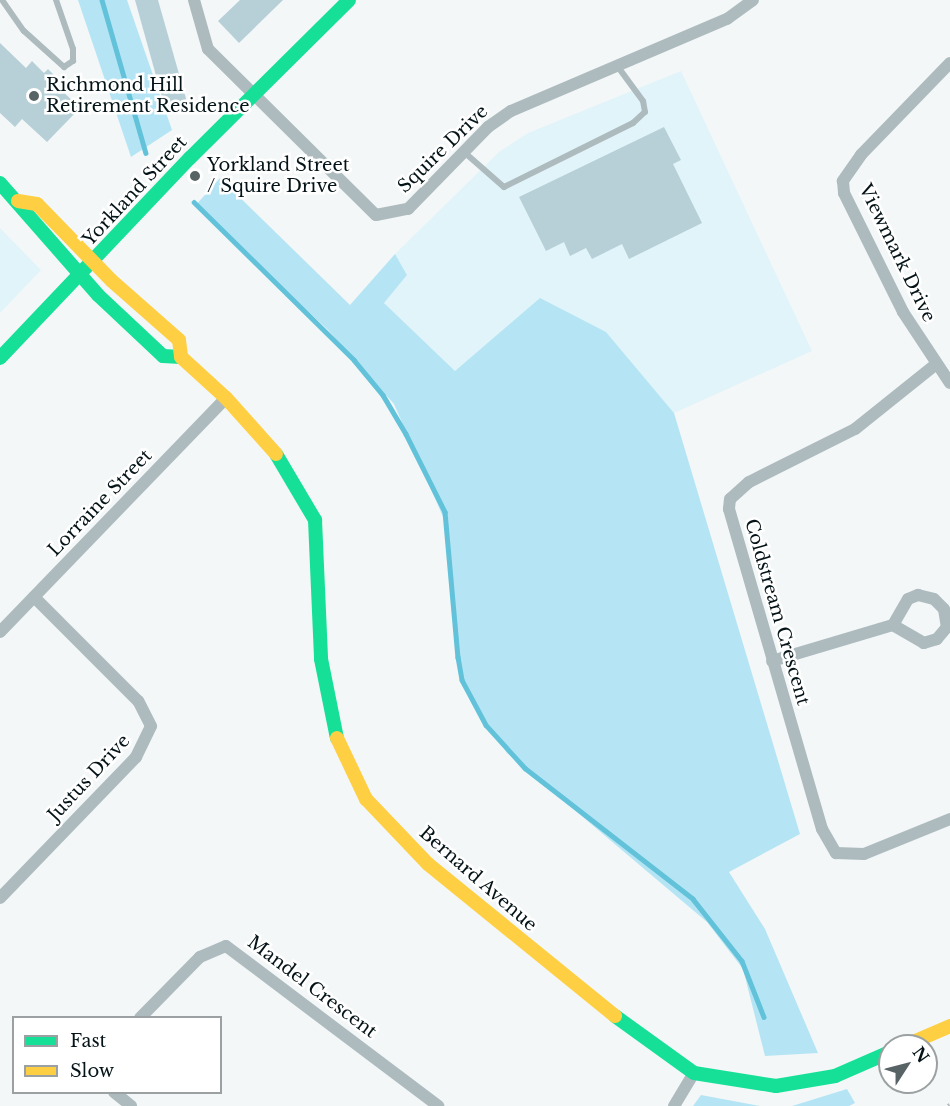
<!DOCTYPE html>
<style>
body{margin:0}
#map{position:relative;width:950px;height:1106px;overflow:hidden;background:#f3f7f8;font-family:"Libre Baskerville",serif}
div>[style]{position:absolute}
.built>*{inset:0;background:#e1f4f9}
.green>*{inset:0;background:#b5e5f4}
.stream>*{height:4.5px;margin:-2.25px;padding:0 2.25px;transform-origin:2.25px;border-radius:2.25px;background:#62c2d9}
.building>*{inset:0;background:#b7d0d7}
.lane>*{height:6px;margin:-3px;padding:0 3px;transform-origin:3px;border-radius:3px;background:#adbbbf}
.street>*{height:12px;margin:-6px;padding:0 6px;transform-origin:6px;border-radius:6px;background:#adbbbf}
.fast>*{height:14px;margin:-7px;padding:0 7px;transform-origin:7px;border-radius:7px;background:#16e098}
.slow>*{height:14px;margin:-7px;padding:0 7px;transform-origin:7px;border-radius:7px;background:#ffcf43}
.rail>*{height:4.5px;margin-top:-2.25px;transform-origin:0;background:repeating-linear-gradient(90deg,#b2babc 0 3px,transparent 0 9px)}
.dots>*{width:16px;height:16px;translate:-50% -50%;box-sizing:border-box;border:3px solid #fff;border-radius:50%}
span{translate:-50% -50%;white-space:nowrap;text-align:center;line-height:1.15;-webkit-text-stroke:5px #fff;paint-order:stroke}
.poi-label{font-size:18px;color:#041317}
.left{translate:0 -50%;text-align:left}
.street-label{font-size:18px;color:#041317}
.legend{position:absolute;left:12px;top:1016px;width:210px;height:78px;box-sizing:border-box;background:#fff;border:2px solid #9ba1a2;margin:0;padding:8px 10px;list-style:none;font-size:18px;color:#041317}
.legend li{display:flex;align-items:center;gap:12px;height:30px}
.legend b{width:30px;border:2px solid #9ba1a2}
.north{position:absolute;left:878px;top:1034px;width:60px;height:60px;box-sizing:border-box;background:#fff;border:2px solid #9ba1a2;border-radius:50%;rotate:54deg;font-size:16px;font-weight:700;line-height:24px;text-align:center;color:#041317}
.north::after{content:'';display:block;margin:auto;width:21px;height:27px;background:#586366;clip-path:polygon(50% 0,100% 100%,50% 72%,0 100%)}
</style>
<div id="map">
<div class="built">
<div style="clip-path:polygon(681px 71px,812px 351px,674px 413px,606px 332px,455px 371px,384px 303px,407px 275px,395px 254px,499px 152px,528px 133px)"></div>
<div style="clip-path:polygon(0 228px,41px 270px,0 313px)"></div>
</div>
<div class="green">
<div style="clip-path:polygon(78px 0,127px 0,172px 130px,131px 157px)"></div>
<div style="clip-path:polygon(220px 178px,350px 305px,395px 254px,407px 275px,384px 303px,455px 371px,540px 298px,606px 332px,674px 413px,800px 834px,729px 872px,765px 929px,818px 1053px,765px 1056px,743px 969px,707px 922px,507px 753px,460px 681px,447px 526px,394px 404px,328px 330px,195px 206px)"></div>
<div style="clip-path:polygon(847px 1089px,855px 1103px,849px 1106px,792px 1106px)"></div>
<div style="clip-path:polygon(701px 1095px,760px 1106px,693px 1106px)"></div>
</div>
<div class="stream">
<div style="left:102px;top:0;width:159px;rotate:74deg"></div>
<div style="left:194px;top:202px;width:225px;rotate:44.6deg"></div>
<div style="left:354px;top:360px;width:45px;rotate:50.4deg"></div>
<div style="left:383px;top:395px;width:45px;rotate:59.5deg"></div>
<div style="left:406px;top:434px;width:87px;rotate:63.4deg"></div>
<div style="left:445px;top:512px;width:146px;rotate:84.9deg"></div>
<div style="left:458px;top:657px;width:23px;rotate:80deg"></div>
<div style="left:462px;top:680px;width:51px;rotate:61.9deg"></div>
<div style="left:486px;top:725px;width:58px;rotate:47.8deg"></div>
<div style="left:525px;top:768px;width:213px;rotate:37.9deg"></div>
<div style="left:693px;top:899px;width:79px;rotate:51.7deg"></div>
<div style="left:742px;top:961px;width:60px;rotate:68.6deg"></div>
</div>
<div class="building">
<div style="clip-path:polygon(135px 0,158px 0,187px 102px,165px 108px)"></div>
<div style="clip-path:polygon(240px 0,283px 0,239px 43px,218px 21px)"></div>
<div style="clip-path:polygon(0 43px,26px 68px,32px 61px,44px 73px,48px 69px,59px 80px,55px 84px,80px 108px,47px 142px,22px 119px,15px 127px,0 113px)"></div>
<div style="clip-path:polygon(664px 127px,681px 160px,673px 164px,702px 223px,629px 259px,622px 244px,592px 259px,586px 248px,570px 256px,564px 242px,546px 251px,519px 197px)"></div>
</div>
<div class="lane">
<div style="left:2px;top:0;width:38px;rotate:55deg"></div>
<div style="left:24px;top:31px;width:54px;rotate:42deg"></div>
<div style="left:64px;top:67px;width:11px;rotate:-34deg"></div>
<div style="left:73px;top:61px;width:12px;rotate:-90deg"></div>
<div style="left:73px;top:49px;width:52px;rotate:-109.1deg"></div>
<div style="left:464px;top:152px;width:53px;rotate:41.2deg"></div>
<div style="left:504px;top:187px;width:144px;rotate:-26.4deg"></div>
<div style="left:633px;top:123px;width:16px;rotate:-43deg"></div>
<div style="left:645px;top:112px;width:11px;rotate:-100deg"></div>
<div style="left:643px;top:101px;width:42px;rotate:-126.3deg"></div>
</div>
<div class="street">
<div style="left:194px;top:0;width:51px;rotate:74.1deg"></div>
<div style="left:208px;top:49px;width:236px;rotate:44.7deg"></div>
<div style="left:376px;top:215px;width:33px;rotate:-11deg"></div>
<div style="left:408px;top:209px;width:115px;rotate:-45.7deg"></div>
<div style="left:488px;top:127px;width:28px;rotate:-35deg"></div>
<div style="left:511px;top:111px;width:235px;rotate:-23.1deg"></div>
<div style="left:727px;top:19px;width:32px;rotate:-36deg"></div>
<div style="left:950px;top:63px;width:128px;rotate:134.1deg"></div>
<div style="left:861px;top:155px;width:32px;rotate:125deg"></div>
<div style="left:843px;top:181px;width:12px;rotate:85deg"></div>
<div style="left:844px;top:193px;width:133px;rotate:63.6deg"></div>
<div style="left:903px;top:312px;width:85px;rotate:56.5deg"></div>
<div style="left:935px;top:365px;width:102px;rotate:141.3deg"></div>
<div style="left:855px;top:429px;width:119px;rotate:153.4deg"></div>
<div style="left:749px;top:482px;width:25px;rotate:138deg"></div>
<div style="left:730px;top:499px;width:10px;rotate:96deg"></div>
<div style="left:729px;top:509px;width:333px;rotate:73.8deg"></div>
<div style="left:822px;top:829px;width:28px;rotate:60deg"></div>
<div style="left:836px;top:853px;width:28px;rotate:2deg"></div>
<div style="left:864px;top:854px;width:93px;rotate:-22.1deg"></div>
<div style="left:0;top:632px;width:325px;rotate:-46deg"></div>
<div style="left:772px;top:661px;width:126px;rotate:-16.6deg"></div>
<div style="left:893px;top:625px;width:30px;rotate:-60deg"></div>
<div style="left:908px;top:599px;width:11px;rotate:-22deg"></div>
<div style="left:918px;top:595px;width:16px;rotate:14deg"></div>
<div style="left:934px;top:599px;width:14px;rotate:45deg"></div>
<div style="left:944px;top:609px;width:18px;rotate:81deg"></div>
<div style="left:947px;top:627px;width:16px;rotate:130deg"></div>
<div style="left:937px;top:639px;width:14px;rotate:163deg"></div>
<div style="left:924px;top:643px;width:36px;rotate:-150deg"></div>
<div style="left:0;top:898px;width:196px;rotate:-46deg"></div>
<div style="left:136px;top:757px;width:34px;rotate:-64deg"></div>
<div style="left:151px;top:726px;width:28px;rotate:-117deg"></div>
<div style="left:138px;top:701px;width:147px;rotate:-135deg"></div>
<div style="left:140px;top:1018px;width:86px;rotate:-45.5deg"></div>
<div style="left:200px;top:957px;width:28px;rotate:-23deg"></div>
<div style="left:226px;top:946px;width:266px;rotate:37deg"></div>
<div style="left:114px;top:1092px;width:22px;rotate:39deg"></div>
<div style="left:674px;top:1106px;width:39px;rotate:-59deg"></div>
</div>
<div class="fast">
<div style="left:0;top:183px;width:149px;rotate:48.8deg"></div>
<div style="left:98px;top:295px;width:89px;rotate:43.2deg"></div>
<div style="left:163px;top:356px;width:18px;rotate:3deg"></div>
<div style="left:0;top:358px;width:276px;rotate:-46.5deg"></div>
<div style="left:190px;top:158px;width:224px;rotate:-44.8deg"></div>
<div style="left:276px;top:454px;width:77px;rotate:59.4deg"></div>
<div style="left:315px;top:520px;width:139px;rotate:87.5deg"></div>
<div style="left:321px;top:659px;width:81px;rotate:78.6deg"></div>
<div style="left:615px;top:1016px;width:97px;rotate:35.8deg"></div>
<div style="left:694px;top:1073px;width:83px;rotate:9deg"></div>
<div style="left:776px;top:1086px;width:60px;rotate:-9.6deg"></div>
<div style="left:835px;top:1076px;width:60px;rotate:-23.6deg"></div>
</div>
<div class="slow">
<div style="left:18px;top:201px;width:19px;rotate:9deg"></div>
<div style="left:37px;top:204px;width:107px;rotate:45.8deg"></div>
<div style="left:112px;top:281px;width:89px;rotate:41.4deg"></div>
<div style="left:179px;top:340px;width:17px;rotate:83deg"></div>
<div style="left:181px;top:357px;width:61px;rotate:42.3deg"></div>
<div style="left:226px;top:398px;width:75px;rotate:48.2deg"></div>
<div style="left:337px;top:738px;width:68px;rotate:64.6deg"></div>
<div style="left:366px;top:799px;width:90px;rotate:46.4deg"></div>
<div style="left:428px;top:864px;width:241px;rotate:39.1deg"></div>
<div style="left:904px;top:1046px;width:50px;rotate:-23.5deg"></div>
</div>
<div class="rail">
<div style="left:948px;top:1106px;width:2px;rotate:-27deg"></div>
</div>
<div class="dots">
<div style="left:34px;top:96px;background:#586366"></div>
<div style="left:195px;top:176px;background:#586366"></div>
</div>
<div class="poi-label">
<span class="left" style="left:46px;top:96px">Richmond Hill<br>Retirement Residence</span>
<span class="left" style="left:207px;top:176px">Yorkland Street<br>/ Squire Drive</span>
</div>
<div class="street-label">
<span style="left:443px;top:149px;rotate:-44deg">Squire Drive</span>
<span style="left:135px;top:191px;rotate:-47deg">Yorkland Street</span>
<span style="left:897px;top:253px;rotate:64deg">Viewmark Drive</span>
<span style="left:100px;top:503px;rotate:-46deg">Lorraine Street</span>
<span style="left:777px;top:612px;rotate:74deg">Coldstream Crescent</span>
<span style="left:89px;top:778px;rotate:-47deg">Justus Drive</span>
<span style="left:478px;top:879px;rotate:41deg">Bernard Avenue</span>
<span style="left:312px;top:987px;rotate:37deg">Mandel Crescent</span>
</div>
<ul class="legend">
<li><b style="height:8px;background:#16e098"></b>Fast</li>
<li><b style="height:8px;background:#ffcf43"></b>Slow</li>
</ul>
<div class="north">N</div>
</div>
